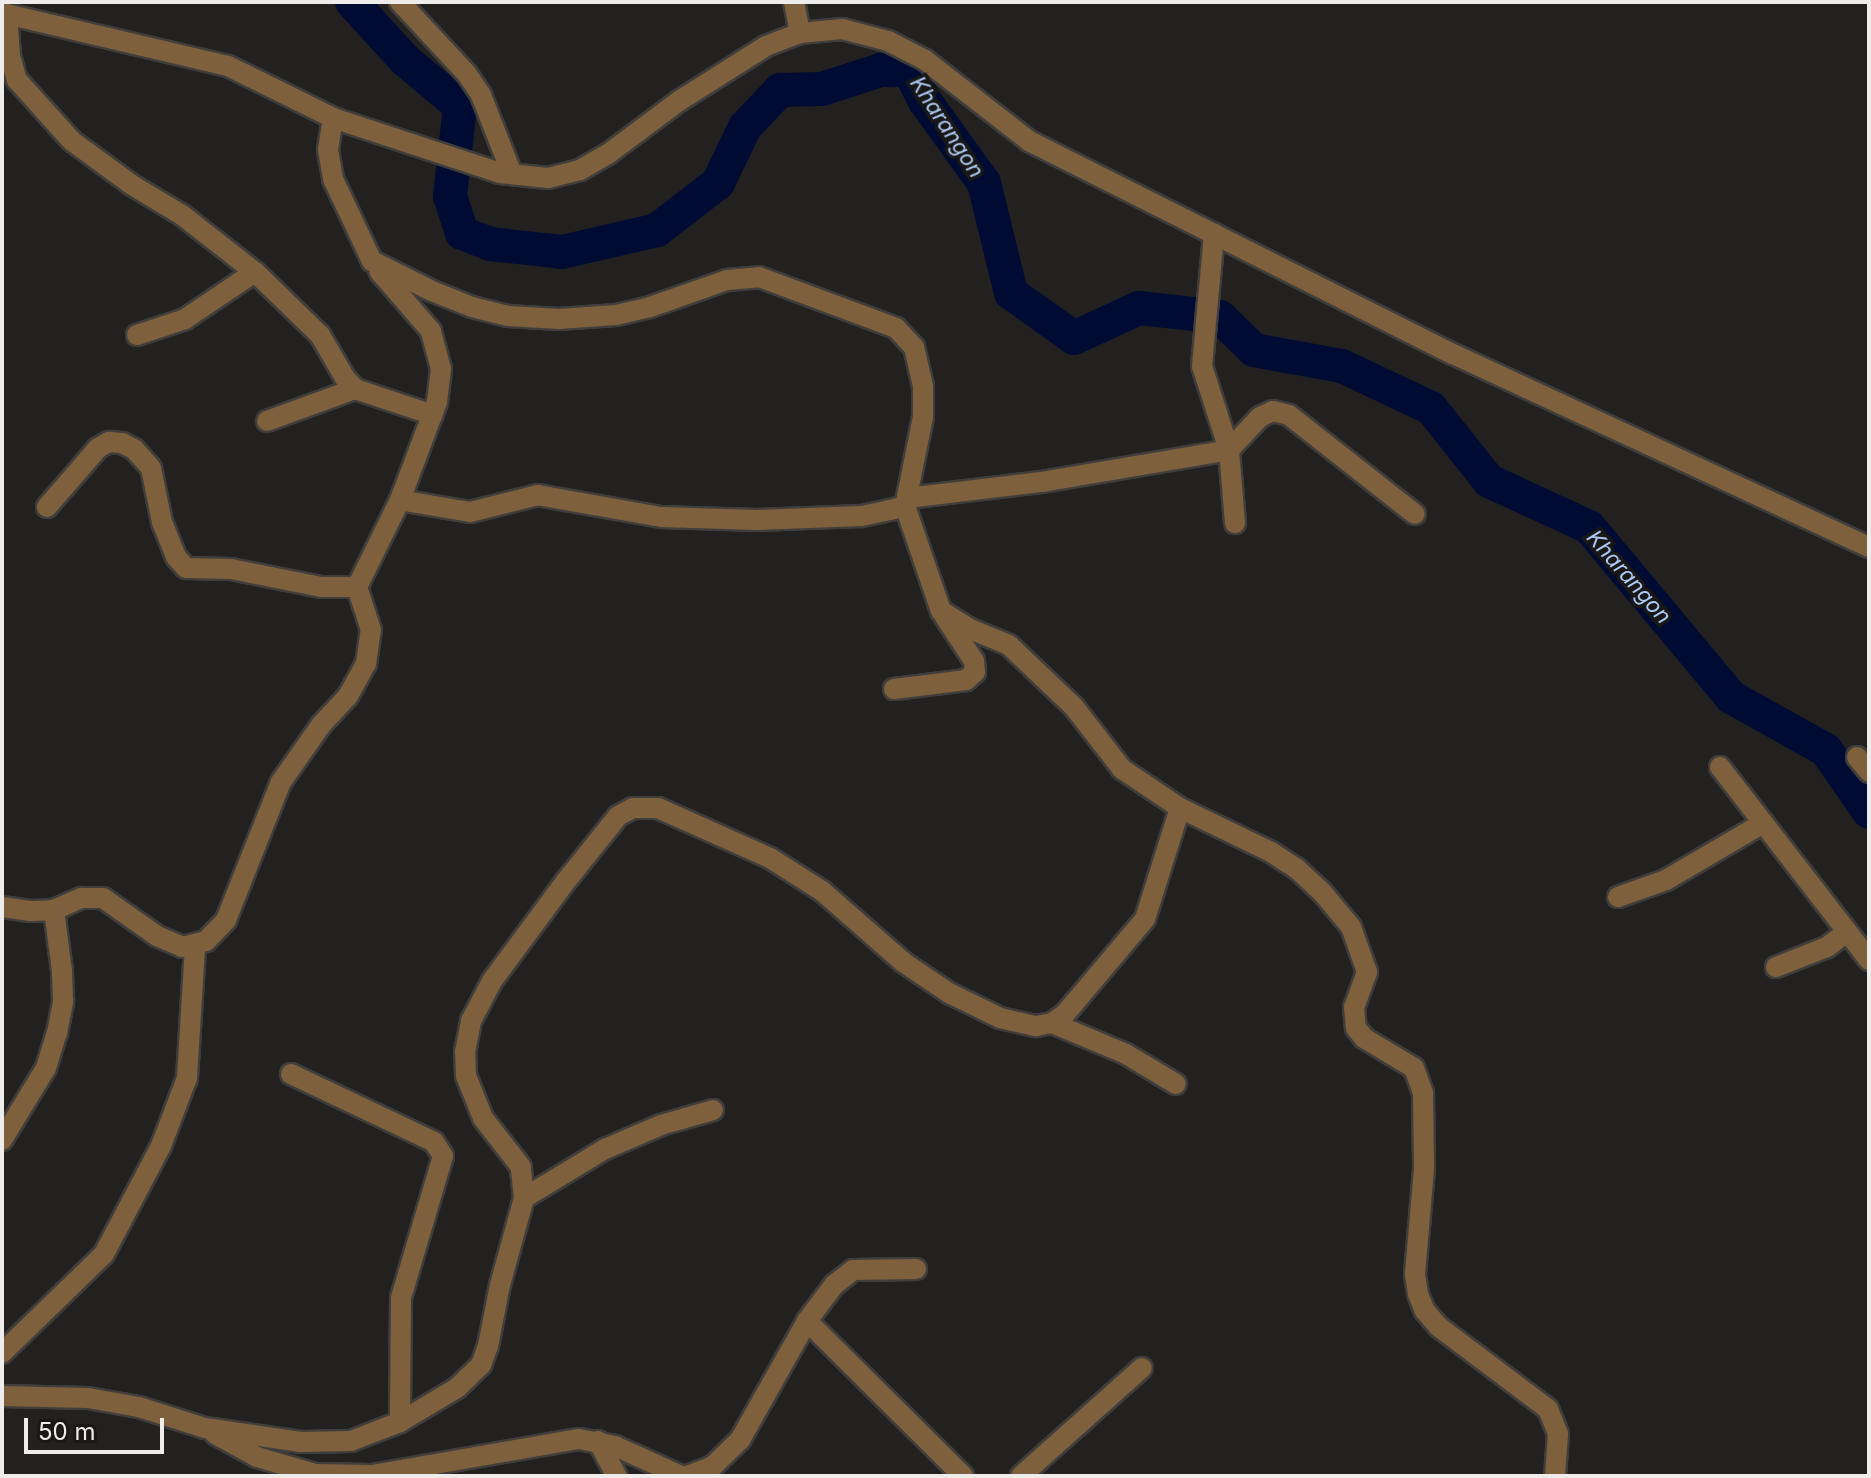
<!DOCTYPE html>
<style>
body{margin:0}
#map{position:relative;width:1871px;height:1478px;overflow:hidden;background:#23211f;font-family:Inter,sans-serif}
div>[style]{position:absolute}
.river>*{height:34px;margin:-17px;padding:0 17px;transform-origin:17px;border-radius:17px;background:#000b34}
.roads{filter:drop-shadow(2px 0 #3f3e3c) drop-shadow(-2px 0 #3f3e3c) drop-shadow(0 2px #3f3e3c) drop-shadow(0 -2px #3f3e3c)}
.minor>*{height:20px;margin:-10px;padding:0 10px;transform-origin:10px;border-radius:10px;background:#7f603c}
span{translate:-50% -50%;white-space:nowrap;text-align:center;line-height:1.15;-webkit-text-stroke:7px #191816;paint-order:stroke}
.water-label{font-size:22px;color:#acc8f4;font-style:italic}
.frame{position:absolute;inset:0;border:4px solid #eeedec;pointer-events:none}
.scale{position:absolute;left:24px;top:1418px;width:140px;height:36px;box-sizing:border-box;border:4px solid #eeedec;border-top:0;padding-left:10px;font-size:24px;line-height:28px;white-space:nowrap;color:#eeedec;-webkit-text-stroke:6px #191816;paint-order:stroke}
</style>
<div id="map">
<div class="river">
<div style="left:352px;top:2px;width:79px;rotate:47.6deg"></div>
<div style="left:405px;top:60px;width:72px;rotate:39.9deg"></div>
<div style="left:460px;top:106px;width:91px;rotate:96.3deg"></div>
<div style="left:450px;top:196px;width:39px;rotate:72deg"></div>
<div style="left:462px;top:233px;width:30px;rotate:21deg"></div>
<div style="left:490px;top:244px;width:72px;rotate:6.3deg"></div>
<div style="left:562px;top:252px;width:98px;rotate:-13deg"></div>
<div style="left:657px;top:230px;width:77px;rotate:-37.6deg"></div>
<div style="left:718px;top:183px;width:62px;rotate:-64.3deg"></div>
<div style="left:745px;top:127px;width:51px;rotate:-46.6deg"></div>
<div style="left:780px;top:90px;width:42px;rotate:-1.4deg"></div>
<div style="left:822px;top:89px;width:62px;rotate:-17.9deg"></div>
<div style="left:881px;top:70px;width:28px"></div>
<div style="left:909px;top:70px;width:35px;rotate:63deg"></div>
<div style="left:925px;top:101px;width:101px;rotate:54.3deg"></div>
<div style="left:984px;top:183px;width:113px;rotate:76.2deg"></div>
<div style="left:1011px;top:293px;width:77px;rotate:35.5deg"></div>
<div style="left:1074px;top:338px;width:72px;rotate:-24.8deg"></div>
<div style="left:1139px;top:308px;width:81px;rotate:6.3deg"></div>
<div style="left:1220px;top:317px;width:47px;rotate:44.1deg"></div>
<div style="left:1254px;top:350px;width:89px;rotate:10.3deg"></div>
<div style="left:1342px;top:366px;width:98px;rotate:25.3deg"></div>
<div style="left:1431px;top:408px;width:93px;rotate:51.5deg"></div>
<div style="left:1489px;top:481px;width:110px;rotate:24.7deg"></div>
<div style="left:1589px;top:527px;width:222px;rotate:50.1deg"></div>
<div style="left:1731px;top:697px;width:109px;rotate:29.2deg"></div>
<div style="left:1826px;top:750px;width:75px;rotate:55.3deg"></div>
</div>
<div class="roads">
<div class="minor">
<div style="left:400px;top:2px;width:98px;rotate:47.1deg"></div>
<div style="left:467px;top:74px;width:25px;rotate:56deg"></div>
<div style="left:481px;top:95px;width:85px;rotate:68.6deg"></div>
<div style="left:794px;top:2px;width:32px;rotate:79deg"></div>
<div style="left:2px;top:13px;width:232px;rotate:13.2deg"></div>
<div style="left:228px;top:66px;width:117px;rotate:26.3deg"></div>
<div style="left:333px;top:118px;width:176px;rotate:18.2deg"></div>
<div style="left:500px;top:173px;width:48px;rotate:5.9deg"></div>
<div style="left:548px;top:178px;width:33px;rotate:-14deg"></div>
<div style="left:580px;top:170px;width:32px;rotate:-30deg"></div>
<div style="left:608px;top:154px;width:89px;rotate:-36.7deg"></div>
<div style="left:679px;top:101px;width:103px;rotate:-32.3deg"></div>
<div style="left:766px;top:46px;width:36px;rotate:-21deg"></div>
<div style="left:800px;top:33px;width:42px;rotate:-5.4deg"></div>
<div style="left:842px;top:29px;width:48px;rotate:14.6deg"></div>
<div style="left:888px;top:41px;width:42px;rotate:27.2deg"></div>
<div style="left:925px;top:60px;width:132px;rotate:37.9deg"></div>
<div style="left:1029px;top:141px;width:474px;rotate:26.7deg"></div>
<div style="left:1453px;top:354px;width:459px;rotate:24.9deg"></div>
<div style="left:7px;top:14px;width:42px;rotate:85.9deg"></div>
<div style="left:10px;top:56px;width:25px;rotate:74deg"></div>
<div style="left:17px;top:80px;width:82px;rotate:48deg"></div>
<div style="left:72px;top:141px;width:74px;rotate:36.3deg"></div>
<div style="left:132px;top:185px;width:58px;rotate:31deg"></div>
<div style="left:182px;top:215px;width:93px;rotate:38deg"></div>
<div style="left:255px;top:272px;width:91px;rotate:44.1deg"></div>
<div style="left:320px;top:335px;width:50px;rotate:59.8deg"></div>
<div style="left:345px;top:378px;width:15px;rotate:48deg"></div>
<div style="left:355px;top:389px;width:82px;rotate:18.4deg"></div>
<div style="left:333px;top:118px;width:32px;rotate:99deg"></div>
<div style="left:328px;top:150px;width:29px;rotate:80deg"></div>
<div style="left:333px;top:179px;width:91px;rotate:64.6deg"></div>
<div style="left:372px;top:261px;width:67px;rotate:26.6deg"></div>
<div style="left:432px;top:291px;width:43px;rotate:21.8deg"></div>
<div style="left:472px;top:307px;width:37px;rotate:14deg"></div>
<div style="left:508px;top:316px;width:51px;rotate:3.4deg"></div>
<div style="left:559px;top:319px;width:57px;rotate:-4deg"></div>
<div style="left:616px;top:315px;width:35px;rotate:-13deg"></div>
<div style="left:650px;top:307px;width:82px;rotate:-19.3deg"></div>
<div style="left:727px;top:280px;width:32px;rotate:-5deg"></div>
<div style="left:759px;top:277px;width:146px;rotate:20.4deg"></div>
<div style="left:896px;top:328px;width:26px;rotate:47deg"></div>
<div style="left:914px;top:347px;width:40px;rotate:77deg"></div>
<div style="left:923px;top:386px;width:31px;rotate:90deg"></div>
<div style="left:923px;top:417px;width:91px;rotate:101.4deg"></div>
<div style="left:905px;top:506px;width:16px;rotate:165deg"></div>
<div style="left:890px;top:510px;width:30px;rotate:168deg"></div>
<div style="left:861px;top:516px;width:104px;rotate:177.8deg"></div>
<div style="left:757px;top:520px;width:96px;rotate:-178.2deg"></div>
<div style="left:661px;top:517px;width:125px;rotate:-169.9deg"></div>
<div style="left:538px;top:495px;width:70px;rotate:166deg"></div>
<div style="left:470px;top:512px;width:71px;rotate:-170.3deg"></div>
<div style="left:137px;top:335px;width:51px;rotate:-18.4deg"></div>
<div style="left:185px;top:319px;width:84px;rotate:-33.9deg"></div>
<div style="left:267px;top:421px;width:94px;rotate:-20deg"></div>
<div style="left:907px;top:498px;width:136px;rotate:-6.8deg"></div>
<div style="left:1042px;top:482px;width:190px;rotate:-9.7deg"></div>
<div style="left:1229px;top:450px;width:88px;rotate:-107.8deg"></div>
<div style="left:1202px;top:366px;width:133px;rotate:-84.8deg"></div>
<div style="left:47px;top:507px;width:78px;rotate:-49.2deg"></div>
<div style="left:98px;top:448px;width:13px;rotate:-29deg"></div>
<div style="left:109px;top:442px;width:13px;rotate:4deg"></div>
<div style="left:122px;top:443px;width:13px;rotate:27deg"></div>
<div style="left:134px;top:449px;width:25px;rotate:48deg"></div>
<div style="left:151px;top:468px;width:55px;rotate:78.5deg"></div>
<div style="left:162px;top:522px;width:38px;rotate:68deg"></div>
<div style="left:176px;top:557px;width:15px;rotate:48deg"></div>
<div style="left:186px;top:568px;width:45px;rotate:1.3deg"></div>
<div style="left:231px;top:569px;width:92px;rotate:11.3deg"></div>
<div style="left:321px;top:587px;width:36px"></div>
<div style="left:1235px;top:523px;width:73px;rotate:-94.7deg"></div>
<div style="left:1229px;top:450px;width:45px;rotate:-46.8deg"></div>
<div style="left:1260px;top:417px;width:14px;rotate:-25deg"></div>
<div style="left:1273px;top:411px;width:16px;rotate:14deg"></div>
<div style="left:1289px;top:415px;width:160px;rotate:38.2deg"></div>
<div style="left:894px;top:689px;width:73px;rotate:-7.1deg"></div>
<div style="left:966px;top:680px;width:12px;rotate:-42deg"></div>
<div style="left:975px;top:672px;width:11px;rotate:-95deg"></div>
<div style="left:974px;top:661px;width:53px;rotate:-123.4deg"></div>
<div style="left:1857px;top:757px;width:19px;rotate:51deg"></div>
<div style="left:1720px;top:767px;width:244px;rotate:52.3deg"></div>
<div style="left:1180px;top:808px;width:101px;rotate:25.8deg"></div>
<div style="left:1271px;top:852px;width:30px;rotate:33deg"></div>
<div style="left:1296px;top:868px;width:35px;rotate:43deg"></div>
<div style="left:1322px;top:892px;width:45px;rotate:50.4deg"></div>
<div style="left:1351px;top:927px;width:48px;rotate:70.4deg"></div>
<div style="left:1367px;top:972px;width:37px;rotate:110deg"></div>
<div style="left:1354px;top:1007px;width:21px;rotate:85deg"></div>
<div style="left:1356px;top:1028px;width:13px;rotate:51deg"></div>
<div style="left:1364px;top:1038px;width:58px;rotate:31deg"></div>
<div style="left:1414px;top:1068px;width:27px;rotate:70deg"></div>
<div style="left:1423px;top:1093px;width:76px;rotate:89.2deg"></div>
<div style="left:1424px;top:1169px;width:106px;rotate:94.9deg"></div>
<div style="left:1415px;top:1275px;width:19px;rotate:81deg"></div>
<div style="left:1418px;top:1294px;width:18px;rotate:68deg"></div>
<div style="left:1425px;top:1311px;width:21px;rotate:49deg"></div>
<div style="left:1439px;top:1327px;width:136px;rotate:37deg"></div>
<div style="left:1548px;top:1409px;width:27px;rotate:68deg"></div>
<div style="left:1558px;top:1434px;width:42px;rotate:94.1deg"></div>
<div style="left:1618px;top:897px;width:51px;rotate:-19.5deg"></div>
<div style="left:1666px;top:880px;width:113px;rotate:-30.4deg"></div>
<div style="left:2px;top:907px;width:29px;rotate:8deg"></div>
<div style="left:31px;top:911px;width:23px;rotate:-2deg"></div>
<div style="left:54px;top:910px;width:30px;rotate:-24deg"></div>
<div style="left:81px;top:898px;width:22px"></div>
<div style="left:103px;top:898px;width:66px;rotate:35.1deg"></div>
<div style="left:157px;top:936px;width:28px;rotate:23deg"></div>
<div style="left:183px;top:947px;width:24px;rotate:-15deg"></div>
<div style="left:206px;top:941px;width:29px;rotate:-46deg"></div>
<div style="left:226px;top:920px;width:149px;rotate:-68.3deg"></div>
<div style="left:281px;top:782px;width:70px;rotate:-54.9deg"></div>
<div style="left:321px;top:725px;width:40px;rotate:-47deg"></div>
<div style="left:348px;top:696px;width:37px;rotate:-61deg"></div>
<div style="left:366px;top:664px;width:34px;rotate:-82deg"></div>
<div style="left:371px;top:630px;width:45px;rotate:-108deg"></div>
<div style="left:357px;top:587px;width:97px;rotate:-63.7deg"></div>
<div style="left:400px;top:500px;width:105px;rotate:-69.3deg"></div>
<div style="left:437px;top:402px;width:33px;rotate:-83deg"></div>
<div style="left:441px;top:369px;width:39px;rotate:-105deg"></div>
<div style="left:431px;top:331px;width:79px;rotate:-130.9deg"></div>
<div style="left:1776px;top:967px;width:55px;rotate:-21.4deg"></div>
<div style="left:1827px;top:947px;width:25px;rotate:-37deg"></div>
<div style="left:1052px;top:1023px;width:80px;rotate:22.7deg"></div>
<div style="left:1126px;top:1054px;width:58px;rotate:31deg"></div>
<div style="left:291px;top:1074px;width:158px;rotate:25.4deg"></div>
<div style="left:434px;top:1142px;width:17px;rotate:57deg"></div>
<div style="left:443px;top:1156px;width:148px;rotate:106.5deg"></div>
<div style="left:401px;top:1298px;width:124px;rotate:90.5deg"></div>
<div style="left:2px;top:1140px;width:84px;rotate:-58.6deg"></div>
<div style="left:46px;top:1068px;width:37px;rotate:-73deg"></div>
<div style="left:57px;top:1033px;width:33px;rotate:-79deg"></div>
<div style="left:63px;top:1001px;width:30px;rotate:-92deg"></div>
<div style="left:62px;top:971px;width:62px;rotate:-97.5deg"></div>
<div style="left:524px;top:1198px;width:95px;rotate:-31.2deg"></div>
<div style="left:605px;top:1149px;width:61px;rotate:-23.2deg"></div>
<div style="left:661px;top:1125px;width:54px;rotate:-16.1deg"></div>
<div style="left:807px;top:1321px;width:220px;rotate:44.8deg"></div>
<div style="left:2px;top:1353px;width:142px;rotate:-44.1deg"></div>
<div style="left:104px;top:1254px;width:122px;rotate:-62.2deg"></div>
<div style="left:161px;top:1146px;width:73px;rotate:-69.1deg"></div>
<div style="left:187px;top:1078px;width:132px;rotate:-86.5deg"></div>
<div style="left:2px;top:1396px;width:86px;rotate:1.3deg"></div>
<div style="left:88px;top:1398px;width:52px;rotate:10deg"></div>
<div style="left:139px;top:1407px;width:69px;rotate:17.7deg"></div>
<div style="left:205px;top:1428px;width:97px;rotate:8.3deg"></div>
<div style="left:301px;top:1442px;width:50px;rotate:-1.1deg"></div>
<div style="left:351px;top:1441px;width:53px;rotate:-21.2deg"></div>
<div style="left:400px;top:1422px;width:66px;rotate:-30.8deg"></div>
<div style="left:457px;top:1388px;width:33px;rotate:-44deg"></div>
<div style="left:481px;top:1365px;width:20px;rotate:-70deg"></div>
<div style="left:488px;top:1346px;width:62px;rotate:-78.9deg"></div>
<div style="left:500px;top:1285px;width:90px;rotate:-74.6deg"></div>
<div style="left:524px;top:1198px;width:31px;rotate:-96deg"></div>
<div style="left:521px;top:1167px;width:62px;rotate:-127.8deg"></div>
<div style="left:483px;top:1118px;width:45px;rotate:-112deg"></div>
<div style="left:466px;top:1076px;width:24px;rotate:-92deg"></div>
<div style="left:465px;top:1052px;width:32px;rotate:-79deg"></div>
<div style="left:471px;top:1021px;width:45px;rotate:-62.3deg"></div>
<div style="left:492px;top:981px;width:124px;rotate:-53.5deg"></div>
<div style="left:566px;top:881px;width:83px;rotate:-51.3deg"></div>
<div style="left:618px;top:816px;width:17px;rotate:-28deg"></div>
<div style="left:633px;top:808px;width:25px"></div>
<div style="left:658px;top:808px;width:123px;rotate:24.1deg"></div>
<div style="left:770px;top:858px;width:62px;rotate:32.4deg"></div>
<div style="left:822px;top:891px;width:108px;rotate:41.2deg"></div>
<div style="left:903px;top:962px;width:55px;rotate:34deg"></div>
<div style="left:949px;top:993px;width:57px;rotate:26.1deg"></div>
<div style="left:1000px;top:1018px;width:37px;rotate:13deg"></div>
<div style="left:1036px;top:1026px;width:16px;rotate:-11deg"></div>
<div style="left:1052px;top:1023px;width:16px;rotate:-35deg"></div>
<div style="left:1065px;top:1014px;width:124px;rotate:-49.9deg"></div>
<div style="left:1145px;top:919px;width:116px;rotate:-72.5deg"></div>
<div style="left:1180px;top:808px;width:70px;rotate:-146.1deg"></div>
<div style="left:1122px;top:769px;width:78px;rotate:-127.7deg"></div>
<div style="left:1074px;top:707px;width:90px;rotate:-136.4deg"></div>
<div style="left:1009px;top:645px;width:42px;rotate:-157.7deg"></div>
<div style="left:970px;top:629px;width:34px;rotate:-148deg"></div>
<div style="left:941px;top:611px;width:111px;rotate:-108.9deg"></div>
<div style="left:215px;top:1434px;width:48px;rotate:28.7deg"></div>
<div style="left:257px;top:1457px;width:60px;rotate:16.3deg"></div>
<div style="left:315px;top:1474px;width:57px;rotate:1deg"></div>
<div style="left:372px;top:1475px;width:210px;rotate:-9.9deg"></div>
<div style="left:579px;top:1439px;width:37px;rotate:11deg"></div>
<div style="left:615px;top:1446px;width:72px;rotate:24.4deg"></div>
<div style="left:598px;top:1441px;width:40px;rotate:62deg"></div>
<div style="left:687px;top:1476px;width:28px;rotate:-21deg"></div>
<div style="left:713px;top:1466px;width:37px;rotate:-44deg"></div>
<div style="left:740px;top:1440px;width:137px;rotate:-60.6deg"></div>
<div style="left:807px;top:1321px;width:45px;rotate:-53.1deg"></div>
<div style="left:834px;top:1285px;width:24px;rotate:-38deg"></div>
<div style="left:853px;top:1270px;width:63px;rotate:-0.9deg"></div>
<div style="left:1021px;top:1476px;width:162px;rotate:-41.8deg"></div>
</div>
</div>
<div class="water-label">
<span style="left:947px;top:127px;rotate:57deg">Kharangon</span>
<span style="left:1629px;top:577px;rotate:49deg">Kharangon</span>
</div>
<div class="frame"></div>
<div class="scale">50 m</div>
</div>
